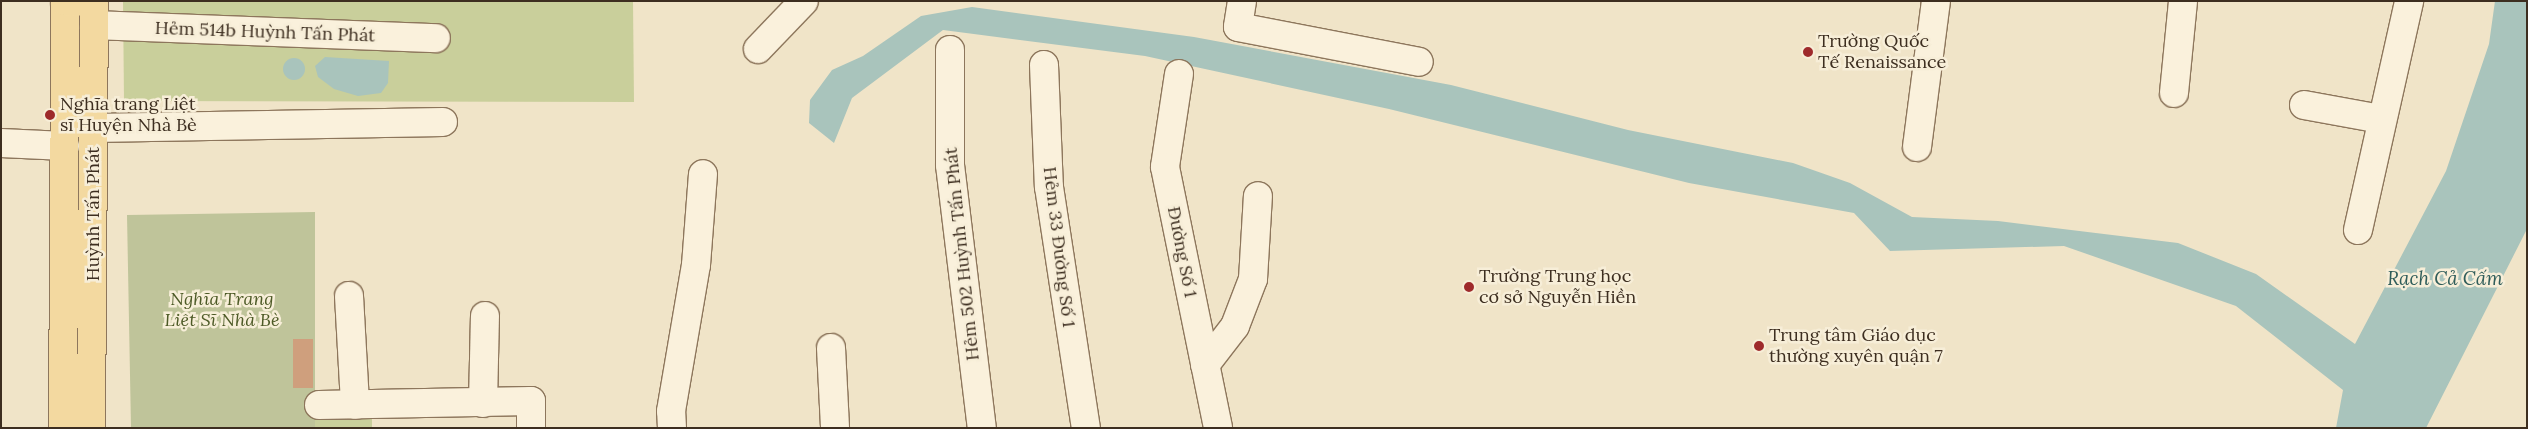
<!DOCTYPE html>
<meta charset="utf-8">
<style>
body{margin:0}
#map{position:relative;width:2528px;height:429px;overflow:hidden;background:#f0e4c8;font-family:Lora,serif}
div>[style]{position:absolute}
.green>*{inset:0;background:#c9cf9b}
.cemetery>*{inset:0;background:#bfc49a}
.water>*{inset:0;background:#a9c4bc}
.round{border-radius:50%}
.building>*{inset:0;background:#cf9f7d}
.roads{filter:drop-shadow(1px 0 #8d765c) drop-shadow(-1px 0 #8d765c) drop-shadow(0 1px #8d765c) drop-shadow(0 -1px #8d765c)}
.minor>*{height:28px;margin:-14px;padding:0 14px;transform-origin:14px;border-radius:14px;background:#faf1dc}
.major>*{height:28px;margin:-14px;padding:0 14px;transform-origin:14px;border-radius:14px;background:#f3d9a0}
.dots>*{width:14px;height:14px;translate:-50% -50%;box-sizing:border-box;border:2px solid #f7eed8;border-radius:50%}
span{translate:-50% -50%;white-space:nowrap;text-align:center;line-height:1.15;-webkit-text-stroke:5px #f7eed8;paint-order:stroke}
.street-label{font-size:18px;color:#3d2e20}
.poi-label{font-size:18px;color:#3d2e20}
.left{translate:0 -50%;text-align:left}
.park-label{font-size:18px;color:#4d5a26;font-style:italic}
.water-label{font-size:19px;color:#2f5d5a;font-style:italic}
.frame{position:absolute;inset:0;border:2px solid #3d2e20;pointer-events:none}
</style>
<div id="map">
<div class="green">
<div style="clip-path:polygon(123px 1px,633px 1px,634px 102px,124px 101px)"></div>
<div style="clip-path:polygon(315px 409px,372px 409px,372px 428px,315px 428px)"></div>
</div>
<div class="cemetery">
<div style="clip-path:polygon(315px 212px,315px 428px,131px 428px,127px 215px)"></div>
</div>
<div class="water">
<div style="clip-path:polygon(2495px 1px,2527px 1px,2527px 229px,2426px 428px,2336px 428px,2343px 390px,2236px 306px,2064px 246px,1890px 251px,1854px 213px,1689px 183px,1389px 109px,1145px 56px,943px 30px,852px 98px,834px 143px,809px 123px,810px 100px,832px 70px,863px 56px,921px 16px,972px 7px,1194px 37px,1451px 85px,1628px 130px,1793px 163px,1850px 183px,1912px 217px,1998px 221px,2178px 243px,2256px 274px,2355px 344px,2446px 171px,2489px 44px)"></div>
<div style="clip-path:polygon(325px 57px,389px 61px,388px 83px,381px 93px,358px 96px,334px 89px,318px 77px,315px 66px)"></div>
<div class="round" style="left:283px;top:58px;width:22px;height:22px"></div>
</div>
<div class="building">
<div style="clip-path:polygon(293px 339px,313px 339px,313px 388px,293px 388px)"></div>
</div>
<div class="roads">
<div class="minor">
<div style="left:1242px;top:1px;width:26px;rotate:99deg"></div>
<div style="left:1238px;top:27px;width:184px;rotate:10.9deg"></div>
<div style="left:94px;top:25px;width:342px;rotate:2.2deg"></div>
<div style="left:758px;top:49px;width:66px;rotate:-46.2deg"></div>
<div style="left:950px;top:50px;width:115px;rotate:90deg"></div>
<div style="left:950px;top:165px;width:265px;rotate:83.1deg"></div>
<div style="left:1044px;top:65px;width:122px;rotate:87.7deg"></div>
<div style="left:1049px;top:187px;width:244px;rotate:81.3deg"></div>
<div style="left:1179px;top:74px;width:94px;rotate:98.6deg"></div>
<div style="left:1165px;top:167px;width:266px;rotate:78.5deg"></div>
<div style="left:2174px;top:93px;width:92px;rotate:-84.4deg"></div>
<div style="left:2304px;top:105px;width:78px;rotate:10.3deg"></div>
<div style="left:93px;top:128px;width:350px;rotate:-1deg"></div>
<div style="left:1px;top:143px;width:64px;rotate:2.7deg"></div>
<div style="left:1917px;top:147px;width:147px;rotate:-82.6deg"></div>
<div style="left:2358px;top:230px;width:235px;rotate:-77.4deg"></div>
<div style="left:349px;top:296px;width:109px;rotate:86.8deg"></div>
<div style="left:831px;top:348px;width:80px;rotate:87.1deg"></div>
<div style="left:1205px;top:365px;width:49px;rotate:-52.4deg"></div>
<div style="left:1235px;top:326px;width:50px;rotate:-69deg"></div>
<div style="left:1253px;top:279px;width:83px;rotate:-86.6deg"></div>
<div style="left:483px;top:403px;width:87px;rotate:-88.7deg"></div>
<div style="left:319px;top:405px;width:212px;rotate:-1.1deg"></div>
<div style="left:531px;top:401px;width:27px;rotate:90deg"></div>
<div style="left:672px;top:428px;width:17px;rotate:-93deg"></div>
<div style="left:671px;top:411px;width:148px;rotate:-80.3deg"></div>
<div style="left:696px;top:265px;width:91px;rotate:-85.6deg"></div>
</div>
<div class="major">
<div style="left:63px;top:428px;width:427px;rotate:-89.7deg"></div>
<div style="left:65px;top:1px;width:29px;rotate:2deg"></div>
<div style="left:91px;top:428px;width:427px;rotate:-89.6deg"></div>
</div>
</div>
<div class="dots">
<div style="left:1808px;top:52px;background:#9e2a2b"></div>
<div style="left:50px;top:115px;background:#9e2a2b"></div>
<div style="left:1469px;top:287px;background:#9e2a2b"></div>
<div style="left:1759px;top:346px;background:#9e2a2b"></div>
</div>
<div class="street-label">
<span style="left:265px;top:32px;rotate:2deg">Hẻm 514b Huỳnh Tấn Phát</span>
<span style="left:93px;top:214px;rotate:-90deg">Huỳnh Tấn Phát</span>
<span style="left:1059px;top:247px;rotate:83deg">Hẻm 33 Đường Số 1</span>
<span style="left:1182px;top:252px;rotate:79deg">Đường Số 1</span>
<span style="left:962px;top:254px;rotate:-96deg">Hẻm 502 Huỳnh Tấn Phát</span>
</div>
<div class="poi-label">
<span class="left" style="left:1818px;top:52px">Trường Quốc<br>Tế Renaissance</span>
<span class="left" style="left:60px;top:115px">Nghĩa trang Liệt<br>sĩ Huyện Nhà Bè</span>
<span class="left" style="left:1479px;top:287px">Trường Trung học<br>cơ sở Nguyễn Hiền</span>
<span class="left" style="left:1769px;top:346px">Trung tâm Giáo dục<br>thường xuyên quận 7</span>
</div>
<div class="park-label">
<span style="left:222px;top:310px">Nghĩa Trang<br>Liệt Sĩ Nhà Bè</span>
</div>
<div class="water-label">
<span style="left:2445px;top:279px">Rạch Cả Cấm</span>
</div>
<div class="frame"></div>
</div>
